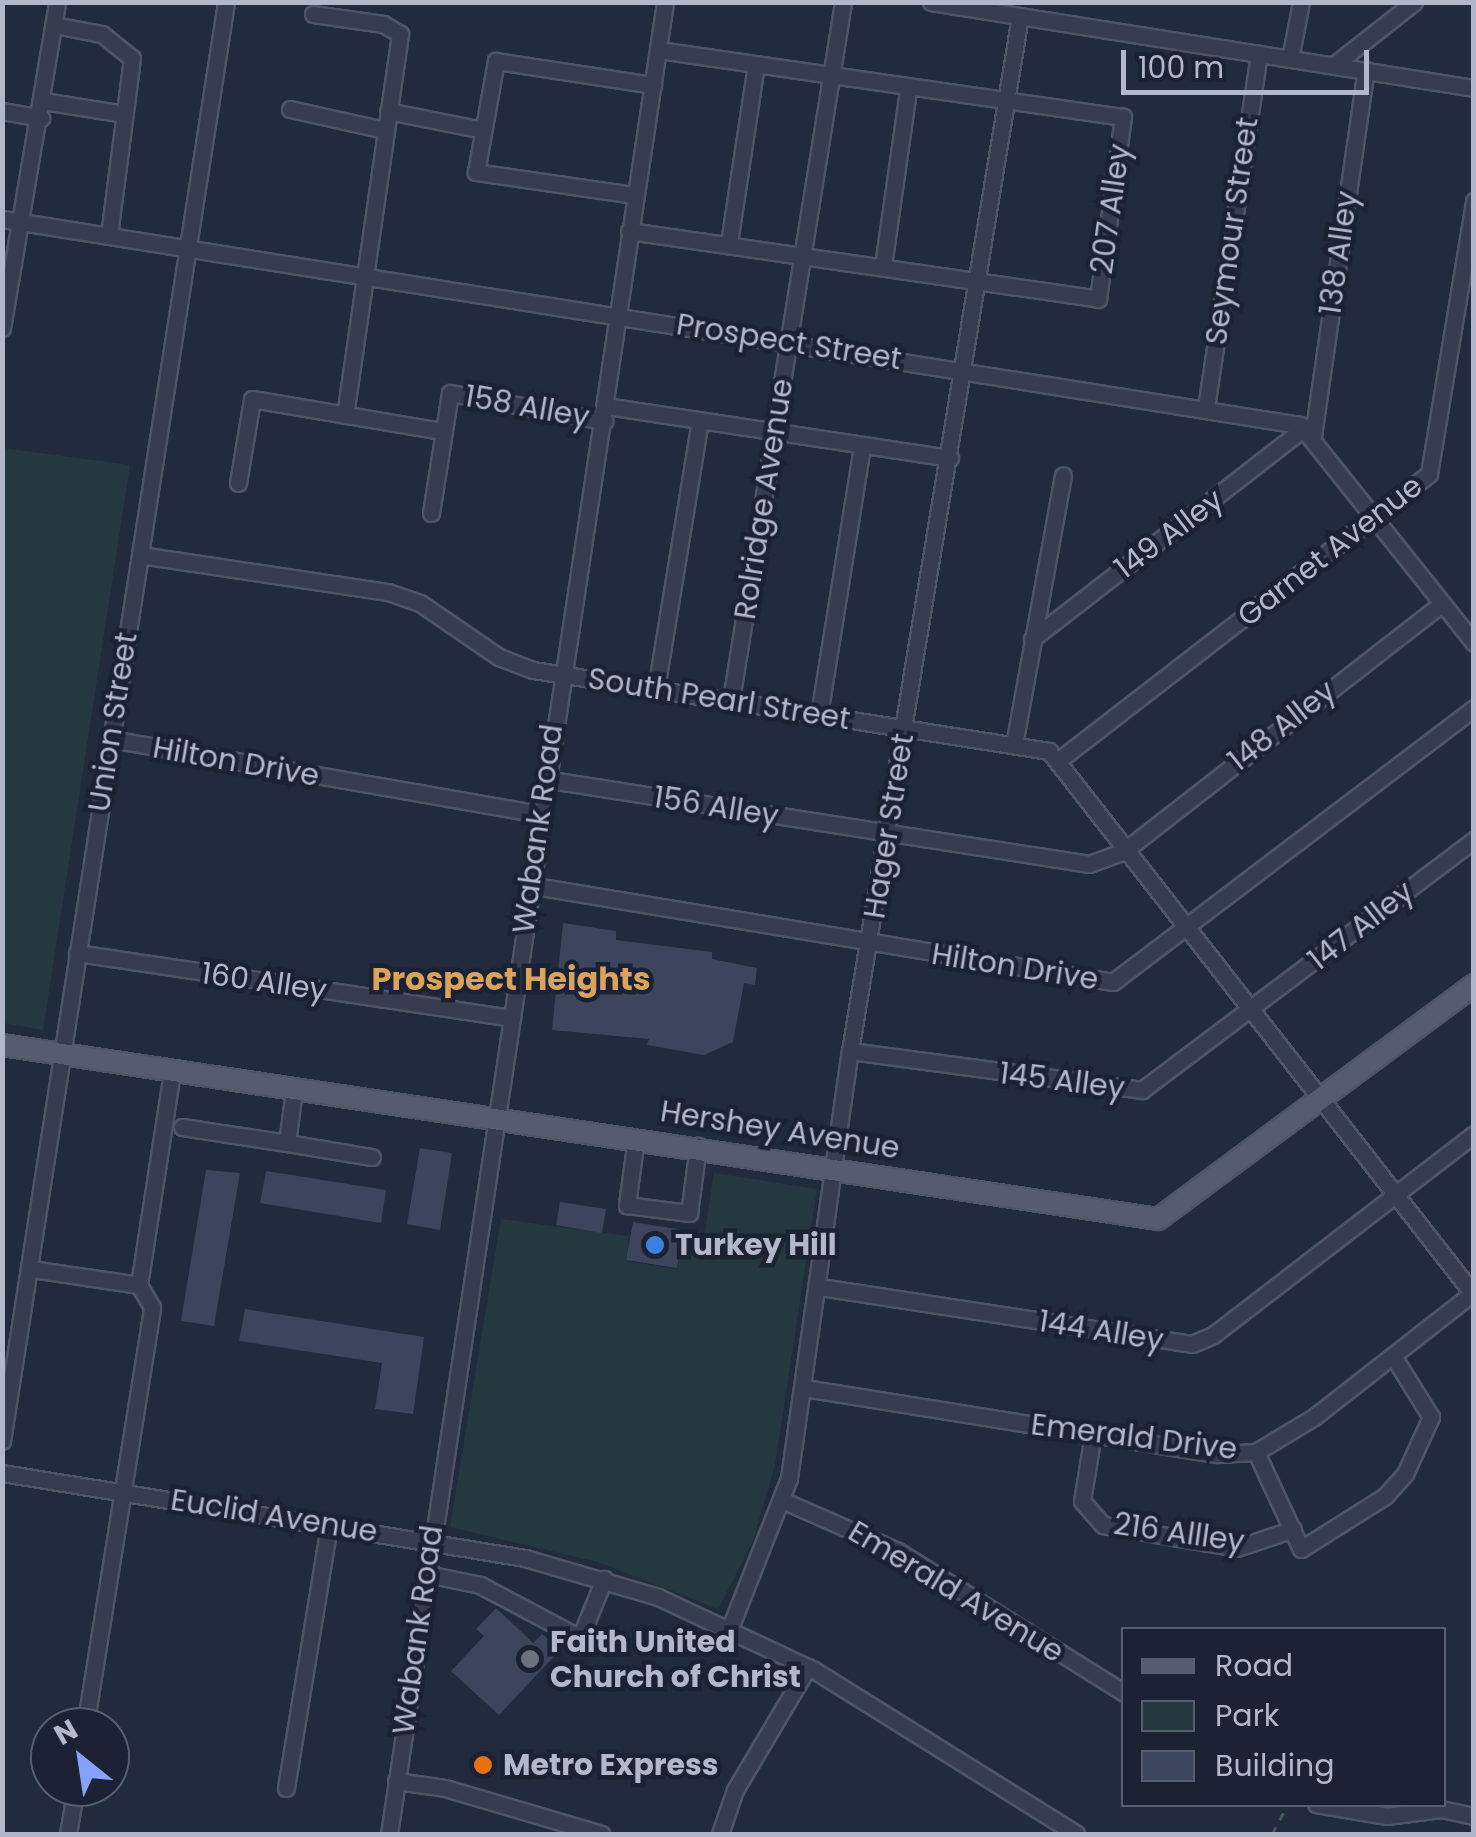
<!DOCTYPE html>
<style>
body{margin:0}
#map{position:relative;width:1476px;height:1837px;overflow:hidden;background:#222a3e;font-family:Poppins,sans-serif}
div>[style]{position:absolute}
.green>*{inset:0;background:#24393f}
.building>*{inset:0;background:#3c455b}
.path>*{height:2.5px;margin-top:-1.25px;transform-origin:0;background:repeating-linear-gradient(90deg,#42565c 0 8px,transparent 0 16px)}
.roads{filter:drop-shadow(2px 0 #4e5566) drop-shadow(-2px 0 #4e5566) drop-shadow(0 2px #4e5566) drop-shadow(0 -2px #4e5566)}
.minor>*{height:15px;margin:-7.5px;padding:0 7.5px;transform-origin:7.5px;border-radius:7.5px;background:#363d4e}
.major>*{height:20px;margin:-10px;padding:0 10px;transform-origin:10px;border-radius:10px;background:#545c6e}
.dots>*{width:28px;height:28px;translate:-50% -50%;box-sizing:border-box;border:5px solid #1b2233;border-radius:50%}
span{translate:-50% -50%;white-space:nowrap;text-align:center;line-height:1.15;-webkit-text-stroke:9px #1b2233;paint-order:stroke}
.street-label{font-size:30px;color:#b2b8c9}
.poi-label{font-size:30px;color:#b2b8c9;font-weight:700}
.left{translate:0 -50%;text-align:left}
.neighbourhood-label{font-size:32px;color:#daa35c;font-weight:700}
.frame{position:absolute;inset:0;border:5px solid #b2b8c9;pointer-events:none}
.legend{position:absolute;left:1121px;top:1627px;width:325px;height:180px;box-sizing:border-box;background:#1b2233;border:2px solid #575e6f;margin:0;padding:12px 18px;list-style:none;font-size:30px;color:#b2b8c9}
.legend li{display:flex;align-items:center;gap:20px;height:50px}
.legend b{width:50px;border:2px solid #575e6f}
.north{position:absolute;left:30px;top:1707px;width:100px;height:100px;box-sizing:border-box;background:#1b2233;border:2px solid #575e6f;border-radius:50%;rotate:330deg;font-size:28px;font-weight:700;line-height:40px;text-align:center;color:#b2b8c9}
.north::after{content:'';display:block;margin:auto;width:35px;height:45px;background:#83a2fd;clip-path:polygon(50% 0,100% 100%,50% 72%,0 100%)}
.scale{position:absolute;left:1121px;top:50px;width:248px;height:45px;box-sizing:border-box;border:5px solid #b2b8c9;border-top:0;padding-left:12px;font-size:30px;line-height:35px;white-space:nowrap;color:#b2b8c9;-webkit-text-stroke:8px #1b2233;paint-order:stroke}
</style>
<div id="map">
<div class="green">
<div style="clip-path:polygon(3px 448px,130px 465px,43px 1030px,3px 1023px)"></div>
<div style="clip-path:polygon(714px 1173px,817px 1189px,775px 1465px,753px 1541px,718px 1609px,598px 1562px,450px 1527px,501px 1219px,629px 1236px,626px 1261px,677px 1269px,681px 1249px,702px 1251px)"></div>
</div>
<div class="building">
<div style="clip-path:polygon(563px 923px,616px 931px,616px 940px,712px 952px,712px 959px,757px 968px,755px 985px,744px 983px,733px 1042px,704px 1055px,647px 1045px,649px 1039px,552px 1030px)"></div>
<div style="clip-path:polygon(420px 1148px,452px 1153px,440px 1230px,407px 1224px)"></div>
<div style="clip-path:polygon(206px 1170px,240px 1173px,214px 1326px,181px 1321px)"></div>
<div style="clip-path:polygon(266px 1171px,386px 1190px,381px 1223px,260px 1203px)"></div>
<div style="clip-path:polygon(560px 1202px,606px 1209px,602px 1233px,556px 1225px)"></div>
<div style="clip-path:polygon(633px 1222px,683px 1230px,677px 1268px,626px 1260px)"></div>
<div style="clip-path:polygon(245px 1309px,424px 1337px,413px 1414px,375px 1409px,382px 1363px,239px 1341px)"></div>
<div style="clip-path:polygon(496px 1608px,533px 1643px,542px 1634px,560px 1650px,499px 1715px,451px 1671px,484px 1636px,476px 1629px)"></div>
</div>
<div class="path">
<div style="left:1272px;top:1834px;width:34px;rotate:-62deg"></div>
</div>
<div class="roads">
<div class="minor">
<div style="left:931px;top:2px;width:550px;rotate:9deg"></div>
<div style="left:313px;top:14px;width:71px;rotate:8.1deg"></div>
<div style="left:383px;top:24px;width:20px;rotate:30deg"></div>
<div style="left:400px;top:34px;width:385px;rotate:98.2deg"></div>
<div style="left:54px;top:25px;width:49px;rotate:10.6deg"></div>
<div style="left:102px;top:34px;width:38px;rotate:39deg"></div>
<div style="left:132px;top:58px;width:178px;rotate:97.4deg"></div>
<div style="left:1290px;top:59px;width:58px;rotate:-79.1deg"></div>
<div style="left:1334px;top:65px;width:102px;rotate:-38.2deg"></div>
<div style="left:43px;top:101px;width:82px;rotate:9.1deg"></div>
<div style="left:290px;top:109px;width:97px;rotate:12.5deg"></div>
<div style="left:2px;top:111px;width:40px;rotate:10deg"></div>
<div style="left:388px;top:111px;width:97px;rotate:11.3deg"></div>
<div style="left:634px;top:195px;width:160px;rotate:-171.7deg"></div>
<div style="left:476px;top:172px;width:113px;rotate:-79.8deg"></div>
<div style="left:496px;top:61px;width:159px;rotate:8.7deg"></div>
<div style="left:2px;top:219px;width:1314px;rotate:9.02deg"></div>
<div style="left:1300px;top:425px;width:279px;rotate:51.4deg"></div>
<div style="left:629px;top:231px;width:474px;rotate:8.2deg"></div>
<div style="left:1098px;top:299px;width:184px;rotate:-82.2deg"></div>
<div style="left:1123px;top:117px;width:469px;rotate:-171.8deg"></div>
<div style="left:729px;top:243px;width:180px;rotate:-81.4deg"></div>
<div style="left:883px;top:266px;width:178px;rotate:-81.9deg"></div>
<div style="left:2px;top:328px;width:331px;rotate:-80.4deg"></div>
<div style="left:606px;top:406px;width:348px;rotate:8.6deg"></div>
<div style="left:1206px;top:408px;width:358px;rotate:-81.5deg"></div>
<div style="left:1313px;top:436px;width:370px;rotate:-81.8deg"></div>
<div style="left:238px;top:483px;width:85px;rotate:-80.5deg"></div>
<div style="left:252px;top:399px;width:193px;rotate:9.6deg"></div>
<div style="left:431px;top:513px;width:121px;rotate:-81deg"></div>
<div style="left:450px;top:393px;width:157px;rotate:10.3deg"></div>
<div style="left:140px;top:555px;width:251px;rotate:8.5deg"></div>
<div style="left:388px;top:592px;width:34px;rotate:19deg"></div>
<div style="left:420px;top:603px;width:96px;rotate:34.4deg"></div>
<div style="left:499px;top:657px;width:36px;rotate:21deg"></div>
<div style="left:533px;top:670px;width:522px;rotate:8.92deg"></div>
<div style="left:1049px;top:751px;width:690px;rotate:52deg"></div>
<div style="left:1032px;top:639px;width:346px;rotate:-37.8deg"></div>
<div style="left:656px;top:689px;width:272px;rotate:-80.7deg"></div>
<div style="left:731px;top:700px;width:707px;rotate:-80.88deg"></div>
<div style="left:819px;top:715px;width:271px;rotate:-80.9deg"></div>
<div style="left:110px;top:739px;width:436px;rotate:9.9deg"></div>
<div style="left:1014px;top:745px;width:274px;rotate:-79.7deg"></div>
<div style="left:1059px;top:760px;width:468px;rotate:-37.7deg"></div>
<div style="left:1429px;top:474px;width:277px;rotate:-80.6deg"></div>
<div style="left:544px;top:779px;width:552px;rotate:8.86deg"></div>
<div style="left:1089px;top:864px;width:37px;rotate:-20deg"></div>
<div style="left:1124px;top:851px;width:403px;rotate:-37.9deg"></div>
<div style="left:529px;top:885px;width:592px;rotate:9.43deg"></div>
<div style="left:1113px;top:982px;width:453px;rotate:-37.2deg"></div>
<div style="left:77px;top:953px;width:440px;rotate:8.5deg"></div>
<div style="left:850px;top:1051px;width:295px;rotate:7.6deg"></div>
<div style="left:1142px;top:1090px;width:416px;rotate:-37deg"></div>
<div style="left:294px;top:1090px;width:53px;rotate:97.5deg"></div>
<div style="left:287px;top:1143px;width:86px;rotate:9.4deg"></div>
<div style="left:182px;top:1127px;width:106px;rotate:8.7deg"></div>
<div style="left:636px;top:1138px;width:68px;rotate:97.7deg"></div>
<div style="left:627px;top:1205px;width:63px;rotate:7.4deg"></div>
<div style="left:689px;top:1213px;width:68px;rotate:-82.3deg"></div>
<div style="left:31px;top:1269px;width:109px;rotate:8.4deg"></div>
<div style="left:139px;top:1285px;width:216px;rotate:-81.2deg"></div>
<div style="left:820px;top:1287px;width:376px;rotate:8.7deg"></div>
<div style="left:1192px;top:1344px;width:23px;rotate:-23deg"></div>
<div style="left:1213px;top:1335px;width:329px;rotate:-37.6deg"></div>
<div style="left:804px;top:1388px;width:419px;rotate:9.1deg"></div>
<div style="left:1218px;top:1454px;width:38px;rotate:-3deg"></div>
<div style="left:1256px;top:1452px;width:68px;rotate:-31.1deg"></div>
<div style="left:1314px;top:1417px;width:203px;rotate:-38deg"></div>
<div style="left:1093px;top:1434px;width:68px;rotate:99.3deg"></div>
<div style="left:1082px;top:1501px;width:32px;rotate:49deg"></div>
<div style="left:1103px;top:1525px;width:136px;rotate:9.7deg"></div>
<div style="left:1237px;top:1548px;width:59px;rotate:-18.7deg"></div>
<div style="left:2px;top:1441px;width:1456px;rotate:-81.15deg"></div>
<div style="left:1256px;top:1452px;width:107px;rotate:65.1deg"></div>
<div style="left:1301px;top:1549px;width:99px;rotate:-32.2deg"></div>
<div style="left:1385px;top:1496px;width:30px;rotate:-48deg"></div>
<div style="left:1405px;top:1474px;width:63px;rotate:-65.5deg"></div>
<div style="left:1431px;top:1417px;width:72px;rotate:-121.9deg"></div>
<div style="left:2px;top:1473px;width:530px;rotate:9.23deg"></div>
<div style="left:525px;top:1558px;width:139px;rotate:16.3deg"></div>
<div style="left:658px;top:1597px;width:172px;rotate:25.1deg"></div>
<div style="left:814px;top:1670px;width:309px;rotate:32deg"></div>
<div style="left:784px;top:1501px;width:124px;rotate:23.7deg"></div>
<div style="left:898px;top:1551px;width:267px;rotate:32.1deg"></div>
<div style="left:427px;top:1574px;width:54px;rotate:11.7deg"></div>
<div style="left:480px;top:1585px;width:113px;rotate:27.9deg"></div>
<div style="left:580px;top:1638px;width:64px;rotate:-67.9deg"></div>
<div style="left:730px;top:1628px;width:161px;rotate:-68.5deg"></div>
<div style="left:789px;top:1478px;width:431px;rotate:-81.9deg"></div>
<div style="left:850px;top:1051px;width:1049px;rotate:-80.67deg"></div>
<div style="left:85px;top:1727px;width:425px;rotate:-80.9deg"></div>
<div style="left:152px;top:1307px;width:26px;rotate:-121deg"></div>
<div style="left:396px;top:1781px;width:49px;rotate:8.1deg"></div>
<div style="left:445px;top:1788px;width:163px;rotate:16.4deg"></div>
<div style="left:286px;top:1788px;width:266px;rotate:-80.7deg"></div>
<div style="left:1316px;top:1804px;width:72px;rotate:9.6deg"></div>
<div style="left:1387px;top:1816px;width:54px;rotate:-7.4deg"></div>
<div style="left:1441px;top:1809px;width:34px;rotate:12deg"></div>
<div style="left:68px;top:1834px;width:48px;rotate:-80.3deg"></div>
<div style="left:389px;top:1834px;width:1853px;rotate:-81.43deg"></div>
<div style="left:720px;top:1834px;width:46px;rotate:-71.2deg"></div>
<div style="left:735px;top:1790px;width:143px;rotate:-59.3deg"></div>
</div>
<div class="major">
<div style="left:2px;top:1045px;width:1169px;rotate:8.56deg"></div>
<div style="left:1158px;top:1219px;width:393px;rotate:-36.5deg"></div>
</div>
</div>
<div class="dots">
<div style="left:655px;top:1245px;background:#3f7fe0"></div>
<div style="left:530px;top:1659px;background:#6b7280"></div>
<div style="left:483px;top:1765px;background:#e8710a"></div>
</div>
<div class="street-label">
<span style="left:1111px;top:209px;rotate:-82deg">207 Alley</span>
<span style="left:1232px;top:231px;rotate:-82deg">Seymour Street</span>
<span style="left:1339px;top:253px;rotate:-82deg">138 Alley</span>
<span style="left:789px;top:342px;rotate:9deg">Prospect Street</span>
<span style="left:527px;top:407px;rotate:10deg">158 Alley</span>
<span style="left:764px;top:499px;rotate:-81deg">Rolridge Avenue</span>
<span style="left:1169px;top:534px;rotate:-37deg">149 Alley</span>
<span style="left:1330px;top:551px;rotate:-38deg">Garnet Avenue</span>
<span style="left:719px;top:699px;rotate:9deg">South Pearl Street</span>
<span style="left:113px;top:722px;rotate:-81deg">Union Street</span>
<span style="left:1282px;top:726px;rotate:-38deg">148 Alley</span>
<span style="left:236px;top:762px;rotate:10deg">Hilton Drive</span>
<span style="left:716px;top:807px;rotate:9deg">156 Alley</span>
<span style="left:889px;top:826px;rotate:-81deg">Hager Street</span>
<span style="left:538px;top:829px;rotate:-82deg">Wabank Road</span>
<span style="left:1361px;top:926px;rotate:-38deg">147 Alley</span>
<span style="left:1015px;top:967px;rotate:9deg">Hilton Drive</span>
<span style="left:264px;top:982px;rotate:8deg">160 Alley</span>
<span style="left:1062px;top:1081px;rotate:7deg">145 Alley</span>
<span style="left:780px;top:1130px;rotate:9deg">Hershey Avenue</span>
<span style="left:1101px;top:1331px;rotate:9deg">144 Alley</span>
<span style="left:1134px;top:1437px;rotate:7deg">Emerald Drive</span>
<span style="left:274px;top:1516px;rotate:9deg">Euclid Avenue</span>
<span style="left:1179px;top:1533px;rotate:8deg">216 Allley</span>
<span style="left:956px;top:1592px;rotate:31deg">Emerald Avenue</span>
<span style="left:418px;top:1630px;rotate:-82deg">Wabank Road</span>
</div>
<div class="poi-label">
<span class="left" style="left:675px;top:1245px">Turkey Hill</span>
<span class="left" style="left:550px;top:1659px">Faith United<br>Church of Christ</span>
<span class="left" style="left:503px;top:1765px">Metro Express</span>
</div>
<div class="neighbourhood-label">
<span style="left:511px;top:979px">Prospect Heights</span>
</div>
<div class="frame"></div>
<ul class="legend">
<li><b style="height:12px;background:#545c6e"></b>Road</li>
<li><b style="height:28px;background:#24393f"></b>Park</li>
<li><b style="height:28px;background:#3c455b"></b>Building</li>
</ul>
<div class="north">N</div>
<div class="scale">100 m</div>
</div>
